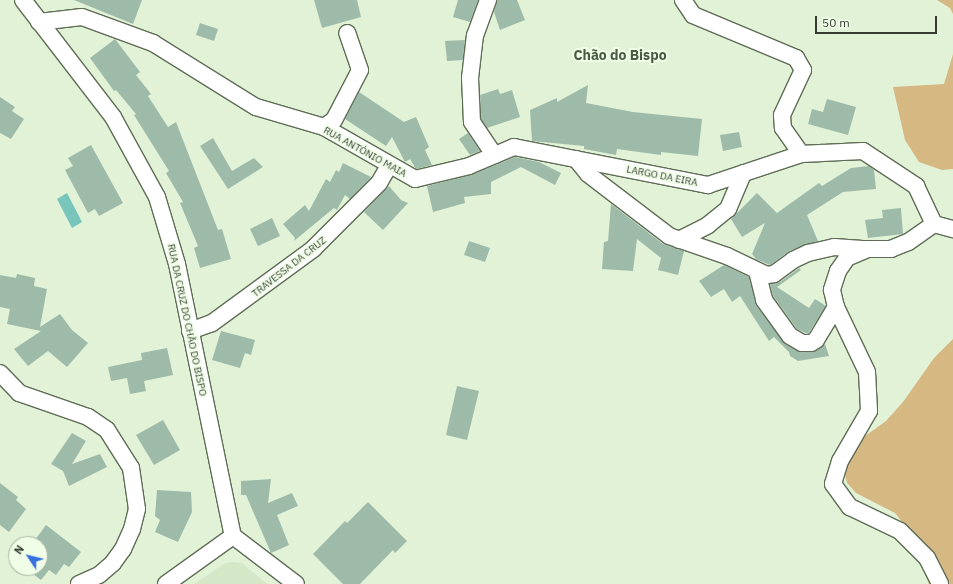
<!DOCTYPE html>
<meta charset="utf-8">
<style>
body{margin:0}
#map{position:relative;width:953px;height:584px;overflow:hidden;background:#e1f2d7;font-family:"IBM Plex Sans",sans-serif}
div>[style]{position:absolute}
.built>*{inset:0;background:#d4e8c7}
.forest>*{inset:0;background:#d6b882}
.water>*{inset:0;background:#78c5bb}
.building>*{inset:0;background:#9ebbaa}
.roads{filter:drop-shadow(1px 0 #5f6d56) drop-shadow(-1px 0 #5f6d56) drop-shadow(0 1px #5f6d56) drop-shadow(0 -1px #5f6d56)}
.street>*{height:16px;margin:-8px;padding:0 8px;transform-origin:8px;border-radius:8px;background:#fff}
span{translate:-50% -50%;white-space:nowrap;text-align:center;line-height:1.15;-webkit-text-stroke:4px #f0fee8;paint-order:stroke}
.street-label{font-size:10px;color:#353b31}
.district-label{font-size:14px;color:#4b5942;font-weight:700}
.north{position:absolute;left:8px;top:536px;width:40px;height:40px;box-sizing:border-box;background:#f0fee8;border:1px solid #a5b09f;border-radius:50%;rotate:305deg;font-size:11px;font-weight:700;line-height:16px;text-align:center;color:#353b31}
.north::after{content:'';display:block;margin:auto;width:14px;height:18px;background:#386fde;clip-path:polygon(50% 0,100% 100%,50% 72%,0 100%)}
.scale{position:absolute;left:815px;top:16px;width:122px;height:18px;box-sizing:border-box;border:2px solid #353b31;border-top:0;padding-left:5px;font-size:12px;line-height:14px;white-space:nowrap;color:#353b31;-webkit-text-stroke:3px #f0fee8;paint-order:stroke}
</style>
<div id="map">
<div class="built">
<div style="clip-path:polygon(234px 562px,242px 563px,267px 584px,194px 584px,225px 563px)"></div>
</div>
<div class="forest">
<div style="clip-path:polygon(937px 0,953px 0,953px 14px,950px 8px)"></div>
<div style="clip-path:polygon(953px 54px,953px 169px,942px 170px,919px 162px,905px 140px,893px 87px,944px 84px)"></div>
<div style="clip-path:polygon(953px 339px,953px 584px,929px 584px,906px 527px,895px 513px,856px 493px,847px 483px,844px 471px,851px 454px,865px 436px,886px 421px,903px 402px,934px 358px)"></div>
</div>
<div class="water">
<div style="clip-path:polygon(67px 193px,82px 222px,72px 228px,57px 199px)"></div>
</div>
<div class="building">
<div style="clip-path:polygon(74px 0,142px 0,133px 24px)"></div>
<div style="clip-path:polygon(314px 0,357px 0,361px 17px,322px 28px)"></div>
<div style="clip-path:polygon(458px 0,478px 0,470px 22px,453px 17px)"></div>
<div style="clip-path:polygon(497px 0,517px 0,525px 20px,500px 30px,494px 12px)"></div>
<div style="clip-path:polygon(200px 23px,218px 29px,214px 41px,196px 35px)"></div>
<div style="clip-path:polygon(115px 39px,140px 72px,136px 75px,151px 94px,148px 96px,168px 127px,176px 122px,218px 230px,222px 229px,231px 259px,200px 268px,194px 248px,198px 246px,180px 203px,183px 202px,166px 173px,169px 171px,134px 115px,136px 114px,116px 90px,114px 91px,90px 58px)"></div>
<div style="clip-path:polygon(465px 40px,463px 60px,447px 61px,445px 41px)"></div>
<div style="clip-path:polygon(588px 85px,586px 103px,633px 112px,702px 119px,698px 156px,661px 152px,661px 155px,617px 149px,616px 155px,584px 149px,584px 146px,532px 141px,530px 110px,557px 98px,557px 102px)"></div>
<div style="clip-path:polygon(498px 89px,500px 94px,512px 90px,520px 117px,487px 128px,481px 119px,480px 95px)"></div>
<div style="clip-path:polygon(359px 92px,404px 122px,416px 117px,429px 147px,425px 150px,432px 165px,416px 169px,410px 159px,405px 162px,392px 137px,386px 146px,345px 119px)"></div>
<div style="clip-path:polygon(0 97px,15px 107px,12px 111px,24px 119px,11px 139px,0 133px)"></div>
<div style="clip-path:polygon(827px 99px,856px 107px,848px 135px,808px 124px,812px 109px,823px 112px)"></div>
<div style="clip-path:polygon(739px 132px,742px 147px,723px 151px,720px 135px)"></div>
<div style="clip-path:polygon(468px 133px,480px 151px,470px 155px,459px 139px)"></div>
<div style="clip-path:polygon(213px 138px,232px 171px,254px 158px,263px 167px,228px 189px,200px 146px)"></div>
<div style="clip-path:polygon(91px 145px,123px 203px,99px 216px,95px 209px,88px 213px,65px 170px,73px 166px,68px 158px)"></div>
<div style="clip-path:polygon(515px 157px,539px 162px,561px 173px,555px 185px,521px 167px,491px 182px,491px 194px,464px 197px,465px 203px,433px 212px,427px 186px,471px 175px)"></div>
<div style="clip-path:polygon(343px 163px,371px 177px,350px 199px,345px 195px,337px 210px,334px 208px,294px 241px,295px 238px,283px 224px,305px 205px,309px 211px,326px 179px,330px 182px,336px 170px,339px 172px)"></div>
<div style="clip-path:polygon(869px 166px,874px 170px,876px 189px,843px 192px,807px 215px,818px 241px,789px 251px,770px 265px,756px 259px,752px 254px,765px 223px,742px 237px,731px 219px,757px 193px,777px 213px,819px 183px,822px 186px,851px 168px)"></div>
<div style="clip-path:polygon(389px 186px,401px 200px,408px 203px,383px 230px,364px 212px)"></div>
<div style="clip-path:polygon(611px 204px,663px 244px,684px 251px,678px 275px,658px 270px,661px 258px,637px 239px,633px 271px,602px 269px,604px 242px,608px 241px)"></div>
<div style="clip-path:polygon(901px 208px,903px 234px,868px 238px,865px 220px,883px 218px,882px 210px)"></div>
<div style="clip-path:polygon(272px 218px,280px 236px,258px 246px,250px 229px)"></div>
<div style="clip-path:polygon(469px 241px,490px 248px,485px 262px,464px 255px)"></div>
<div style="clip-path:polygon(724px 265px,749px 277px,756px 305px,785px 344px,798px 351px,811px 352px,825px 344px,829px 356px,798px 361px,790px 356px,789px 352px,774px 337px,769px 341px,740px 296px,732px 302px,724px 289px,711px 297px,699px 281px)"></div>
<div style="clip-path:polygon(799px 268px,801px 270px,777px 287px,809px 308px,815px 299px,826px 306px,808px 334px,797px 329px,773px 296px,770px 284px,780px 282px)"></div>
<div style="clip-path:polygon(17px 274px,35px 278px,34px 286px,47px 289px,40px 327px,60px 314px,72px 330px,88px 343px,67px 367px,48px 351px,28px 366px,14px 349px,41px 331px,7px 324px,10px 309px,0 307px,0 275px,16px 278px)"></div>
<div style="clip-path:polygon(221px 331px,255px 340px,251px 355px,245px 353px,240px 368px,212px 360px)"></div>
<div style="clip-path:polygon(167px 348px,173px 375px,144px 381px,146px 391px,130px 394px,127px 378px,111px 381px,108px 367px,142px 360px,141px 353px)"></div>
<div style="clip-path:polygon(457px 386px,479px 391px,467px 440px,446px 435px)"></div>
<div style="clip-path:polygon(163px 420px,180px 450px,154px 465px,136px 435px)"></div>
<div style="clip-path:polygon(72px 433px,86px 441px,72px 464px,100px 454px,107px 467px,69px 486px,63px 471px,51px 464px)"></div>
<div style="clip-path:polygon(271px 479px,268px 503px,292px 493px,298px 506px,277px 515px,289px 545px,271px 553px,246px 495px,241px 495px,241px 481px)"></div>
<div style="clip-path:polygon(0 483px,18px 497px,16px 500px,26px 509px,9px 532px,0 525px)"></div>
<div style="clip-path:polygon(157px 490px,191px 492px,192px 512px,178px 542px,155px 532px,160px 520px,155px 516px)"></div>
<div style="clip-path:polygon(368px 502px,407px 541px,395px 553px,393px 550px,360px 584px,343px 584px,313px 554px,345px 521px,347px 523px)"></div>
<div style="clip-path:polygon(46px 525px,81px 552px,69px 567px,64px 564px,56px 575px,49px 570px,41px 580px,25px 568px,40px 568px,40px 544px,32px 544px)"></div>
</div>
<div class="roads">
<div class="street">
<div style="left:23px;top:0;width:148px;rotate:52.4deg"></div>
<div style="left:113px;top:117px;width:91px;rotate:61.2deg"></div>
<div style="left:157px;top:197px;width:70px;rotate:73.4deg"></div>
<div style="left:177px;top:264px;width:278px;rotate:78.4deg"></div>
<div style="left:488px;top:0;width:37px;rotate:110deg"></div>
<div style="left:475px;top:35px;width:43px;rotate:96.6deg"></div>
<div style="left:470px;top:78px;width:44px;rotate:87.4deg"></div>
<div style="left:472px;top:122px;width:40px;rotate:56deg"></div>
<div style="left:683px;top:0;width:18px;rotate:56deg"></div>
<div style="left:693px;top:15px;width:112px;rotate:22.7deg"></div>
<div style="left:796px;top:58px;width:14px;rotate:60deg"></div>
<div style="left:803px;top:70px;width:50px;rotate:115deg"></div>
<div style="left:782px;top:115px;width:13px;rotate:86deg"></div>
<div style="left:783px;top:128px;width:32px;rotate:55deg"></div>
<div style="left:39px;top:22px;width:43px;rotate:-6.6deg"></div>
<div style="left:82px;top:17px;width:76px;rotate:20.1deg"></div>
<div style="left:153px;top:43px;width:121px;rotate:31.9deg"></div>
<div style="left:256px;top:107px;width:71px;rotate:16.4deg"></div>
<div style="left:324px;top:127px;width:105px;rotate:29.7deg"></div>
<div style="left:415px;top:179px;width:56px;rotate:-13.5deg"></div>
<div style="left:469px;top:166px;width:49px;rotate:-22.9deg"></div>
<div style="left:514px;top:147px;width:198px;rotate:11.1deg"></div>
<div style="left:708px;top:185px;width:98px;rotate:-18.4deg"></div>
<div style="left:801px;top:154px;width:62px;rotate:-2.8deg"></div>
<div style="left:863px;top:151px;width:64px;rotate:33.4deg"></div>
<div style="left:916px;top:186px;width:42px;rotate:64.7deg"></div>
<div style="left:934px;top:224px;width:32px;rotate:145deg"></div>
<div style="left:908px;top:242px;width:18px;rotate:158deg"></div>
<div style="left:891px;top:249px;width:23px;rotate:180deg"></div>
<div style="left:868px;top:249px;width:23px;rotate:157deg"></div>
<div style="left:847px;top:258px;width:16px;rotate:125deg"></div>
<div style="left:838px;top:271px;width:20px;rotate:108deg"></div>
<div style="left:832px;top:290px;width:17px;rotate:77deg"></div>
<div style="left:836px;top:307px;width:72px;rotate:64.5deg"></div>
<div style="left:867px;top:372px;width:39px;rotate:87deg"></div>
<div style="left:869px;top:411px;width:58px;rotate:120.1deg"></div>
<div style="left:840px;top:461px;width:24px;rotate:107deg"></div>
<div style="left:833px;top:484px;width:29px;rotate:54deg"></div>
<div style="left:850px;top:507px;width:55px;rotate:25.6deg"></div>
<div style="left:900px;top:531px;width:38px;rotate:45deg"></div>
<div style="left:927px;top:558px;width:29px;rotate:63deg"></div>
<div style="left:324px;top:127px;width:12px;rotate:-35deg"></div>
<div style="left:334px;top:120px;width:56px;rotate:-62.5deg"></div>
<div style="left:360px;top:70px;width:39px;rotate:-109deg"></div>
<div style="left:576px;top:159px;width:19px;rotate:51deg"></div>
<div style="left:588px;top:174px;width:102px;rotate:37.4deg"></div>
<div style="left:669px;top:236px;width:61px;rotate:19deg"></div>
<div style="left:727px;top:256px;width:44px;rotate:25.4deg"></div>
<div style="left:767px;top:275px;width:7px;rotate:-8deg"></div>
<div style="left:774px;top:274px;width:24px;rotate:-36deg"></div>
<div style="left:793px;top:260px;width:17px;rotate:-25deg"></div>
<div style="left:808px;top:253px;width:27px;rotate:-13deg"></div>
<div style="left:834px;top:247px;width:32px;rotate:4deg"></div>
<div style="left:934px;top:224px;width:20px;rotate:15deg"></div>
<div style="left:679px;top:240px;width:33px;rotate:-27deg"></div>
<div style="left:708px;top:225px;width:26px;rotate:-39deg"></div>
<div style="left:728px;top:209px;width:39px;rotate:-67deg"></div>
<div style="left:757px;top:271px;width:30px;rotate:76deg"></div>
<div style="left:764px;top:300px;width:44px;rotate:54.2deg"></div>
<div style="left:790px;top:336px;width:14px;rotate:30deg"></div>
<div style="left:802px;top:343px;width:9px"></div>
<div style="left:811px;top:343px;width:6px;rotate:-31deg"></div>
<div style="left:816px;top:340px;width:39px;rotate:-59deg"></div>
<div style="left:190px;top:331px;width:23px;rotate:-20deg"></div>
<div style="left:212px;top:323px;width:125px;rotate:-36.2deg"></div>
<div style="left:313px;top:249px;width:93px;rotate:-45deg"></div>
<div style="left:379px;top:183px;width:20px;rotate:-60deg"></div>
<div style="left:0;top:373px;width:28px;rotate:46deg"></div>
<div style="left:19px;top:393px;width:73px;rotate:19.2deg"></div>
<div style="left:88px;top:417px;width:23px;rotate:34deg"></div>
<div style="left:107px;top:430px;width:45px;rotate:57.7deg"></div>
<div style="left:131px;top:468px;width:41px;rotate:81.7deg"></div>
<div style="left:137px;top:509px;width:21px;rotate:104deg"></div>
<div style="left:132px;top:529px;width:22px;rotate:114deg"></div>
<div style="left:123px;top:549px;width:17px;rotate:126deg"></div>
<div style="left:113px;top:563px;width:18px;rotate:139deg"></div>
<div style="left:99px;top:575px;width:22px;rotate:156deg"></div>
<div style="left:233px;top:536px;width:79px;rotate:37.3deg"></div>
<div style="left:166px;top:584px;width:82px;rotate:-35.6deg"></div>
</div>
</div>
<div class="street-label">
<span style="left:365px;top:152px;rotate:29deg">RUA ANTÓNIO MAIA</span>
<span style="left:662px;top:176px;rotate:11deg">LARGO DA EIRA</span>
<span style="left:289px;top:267px;rotate:-38deg">TRAVESSA DA CRUZ</span>
<span style="left:187px;top:320px;rotate:78deg">RUA DA CRUZ DO CHÃO DO BISPO</span>
</div>
<div class="district-label">
<span style="left:620px;top:55px">Chão do Bispo</span>
</div>
<div class="north">N</div>
<div class="scale">50 m</div>
</div>
